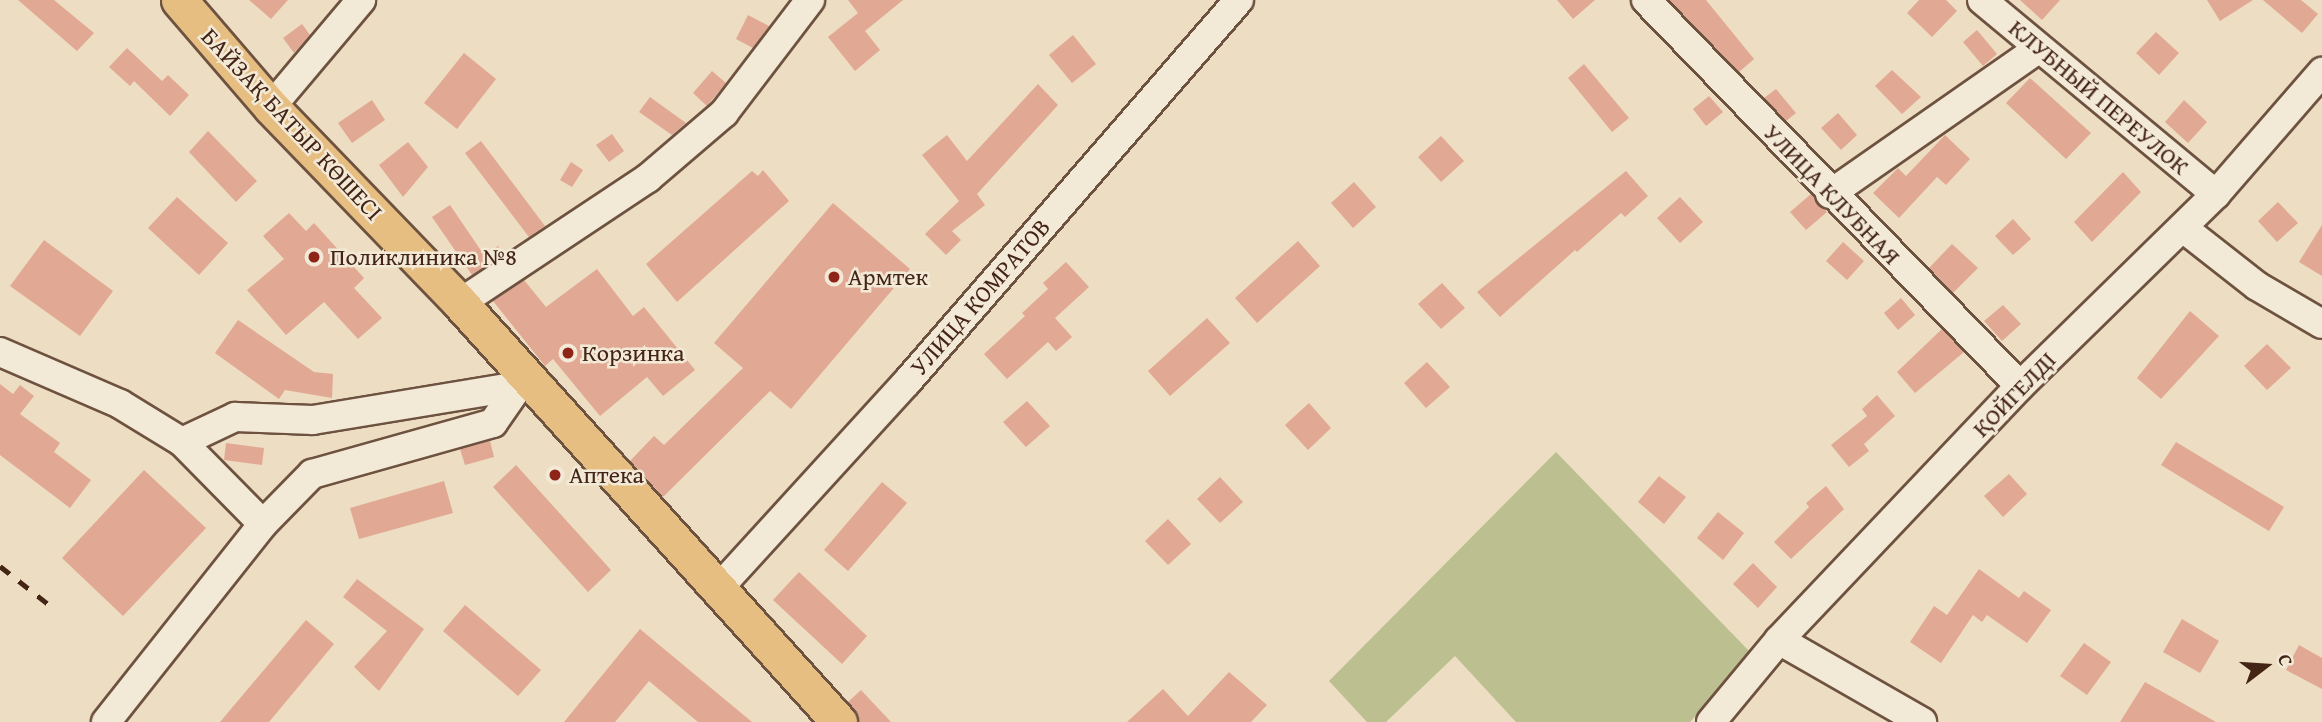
<!DOCTYPE html>
<meta charset="utf-8">
<style>
body{margin:0}
#map{position:relative;width:2322px;height:722px;overflow:hidden;background:#edddc2;font-family:"Gentium Book Plus",serif}
div>[style]{position:absolute}
.green>*{inset:0;background:#bcc090}
.building>*{inset:0;background:#e1a993}
.roads{filter:drop-shadow(2px 0 #6e5240) drop-shadow(-2px 0 #6e5240) drop-shadow(0 2px #6e5240) drop-shadow(0 -2px #6e5240)}
.minor>*{height:28px;margin:-14px;padding:0 14px;transform-origin:14px;border-radius:14px;background:#f3e9d7}
.major>*{height:35px;margin:-17.5px;padding:0 17.5px;transform-origin:17.5px;border-radius:17.5px;background:#e6be81}
.rail>*{height:5px;margin-top:-2.5px;transform-origin:0;background:repeating-linear-gradient(90deg,#432415 0 12px,transparent 0 24px)}
.dots>*{width:19px;height:19px;translate:-50% -50%;box-sizing:border-box;border:4px solid #f3e9d7;border-radius:50%}
span{translate:-50% -50%;white-space:nowrap;text-align:center;line-height:1.15;-webkit-text-stroke:5px #f3e9d7;paint-order:stroke}
.street-label{font-size:24px;color:#432415}
.poi-label{font-size:24px;color:#432415}
.left{translate:0 -50%;text-align:left}
.north{position:absolute;left:2231px;top:631px;width:70px;height:70px;-webkit-text-stroke:5px #f3e9d7;paint-order:stroke;rotate:73deg;font-size:19px;font-weight:700;line-height:28px;text-align:center;color:#432415}
.north::after{content:'';display:block;margin:auto;width:24px;height:32px;background:#432415;clip-path:polygon(50% 0,100% 100%,50% 72%,0 100%)}
</style>
<div id="map">
<div class="green">
<div style="clip-path:polygon(1556px 452px,1752px 654px,1690px 722px,1516px 722px,1455px 656px,1386px 722px,1367px 722px,1329px 681px)"></div>
</div>
<div class="building">
<div style="clip-path:polygon(18px 0,54px 0,94px 33px,77px 51px)"></div>
<div style="clip-path:polygon(249px 0,288px 0,271px 19px)"></div>
<div style="clip-path:polygon(848px 0,903px 0,865px 31px,880px 50px,855px 71px,828px 37px,858px 13px)"></div>
<div style="clip-path:polygon(1557px 0,1595px 0,1573px 19px)"></div>
<div style="clip-path:polygon(1669px 0,1706px 0,1754px 59px,1739px 72px)"></div>
<div style="clip-path:polygon(1919px 0,1946px 0,1957px 11px,1932px 37px,1907px 13px)"></div>
<div style="clip-path:polygon(2020px 0,2060px 0,2042px 20px)"></div>
<div style="clip-path:polygon(2207px 0,2253px 0,2220px 21px)"></div>
<div style="clip-path:polygon(2263px 0,2301px 0,2318px 14px,2302px 33px)"></div>
<div style="clip-path:polygon(748px 15px,769px 26px,753px 48px,736px 39px)"></div>
<div style="clip-path:polygon(302px 24px,310px 35px,294px 53px,283px 38px)"></div>
<div style="clip-path:polygon(1977px 30px,1997px 54px,1983px 66px,1963px 42px)"></div>
<div style="clip-path:polygon(2156px 32px,2179px 53px,2159px 75px,2136px 53px)"></div>
<div style="clip-path:polygon(1073px 35px,1096px 64px,1072px 83px,1049px 55px)"></div>
<div style="clip-path:polygon(127px 48px,162px 81px,168px 75px,189px 95px,170px 116px,134px 81px,130px 86px,109px 67px)"></div>
<div style="clip-path:polygon(464px 53px,496px 79px,457px 129px,424px 103px)"></div>
<div style="clip-path:polygon(1584px 64px,1629px 118px,1612px 132px,1568px 78px)"></div>
<div style="clip-path:polygon(1892px 70px,1921px 97px,1902px 114px,1875px 86px)"></div>
<div style="clip-path:polygon(712px 71px,726px 83px,707px 106px,693px 93px)"></div>
<div style="clip-path:polygon(2030px 78px,2091px 133px,2066px 159px,2006px 103px)"></div>
<div style="clip-path:polygon(1038px 84px,1058px 105px,977px 194px,985px 205px,952px 231px,961px 240px,946px 255px,925px 234px,959px 201px,922px 155px,947px 135px,967px 161px)"></div>
<div style="clip-path:polygon(1776px 89px,1796px 113px,1786px 121px,1764px 98px)"></div>
<div style="clip-path:polygon(1709px 96px,1723px 112px,1706px 126px,1693px 109px)"></div>
<div style="clip-path:polygon(650px 97px,686px 123px,685px 124px,672px 135px,639px 112px)"></div>
<div style="clip-path:polygon(372px 100px,385px 120px,352px 143px,338px 123px)"></div>
<div style="clip-path:polygon(2184px 100px,2207px 122px,2188px 143px,2165px 122px)"></div>
<div style="clip-path:polygon(1838px 113px,1857px 135px,1841px 150px,1821px 128px)"></div>
<div style="clip-path:polygon(208px 131px,257px 181px,236px 202px,189px 152px)"></div>
<div style="clip-path:polygon(612px 134px,624px 151px,609px 162px,596px 145px)"></div>
<div style="clip-path:polygon(1945px 135px,1970px 159px,1946px 185px,1937px 177px,1899px 218px,1873px 193px,1898px 168px,1906px 176px)"></div>
<div style="clip-path:polygon(1441px 136px,1464px 161px,1441px 182px,1418px 157px)"></div>
<div style="clip-path:polygon(481px 141px,545px 226px,529px 237px,465px 153px)"></div>
<div style="clip-path:polygon(408px 142px,428px 167px,403px 197px,379px 165px)"></div>
<div style="clip-path:polygon(571px 162px,583px 170px,572px 187px,560px 180px)"></div>
<div style="clip-path:polygon(763px 170px,789px 201px,677px 302px,646px 264px,752px 171px,758px 176px)"></div>
<div style="clip-path:polygon(1626px 171px,1648px 196px,1625px 217px,1621px 213px,1577px 252px,1575px 250px,1500px 317px,1477px 292px)"></div>
<div style="clip-path:polygon(2123px 172px,2141px 192px,2092px 242px,2074px 222px)"></div>
<div style="clip-path:polygon(1354px 182px,1376px 207px,1353px 228px,1331px 203px)"></div>
<div style="clip-path:polygon(1811px 194px,1827px 212px,1806px 230px,1790px 212px)"></div>
<div style="clip-path:polygon(177px 197px,228px 243px,199px 275px,148px 228px)"></div>
<div style="clip-path:polygon(1680px 197px,1703px 222px,1680px 243px,1657px 218px)"></div>
<div style="clip-path:polygon(2278px 202px,2298px 223px,2277px 242px,2258px 221px)"></div>
<div style="clip-path:polygon(833px 203px,910px 269px,791px 409px,770px 391px,663px 497px,630px 461px,654px 436px,664px 445px,743px 368px,714px 343px)"></div>
<div style="clip-path:polygon(450px 205px,484px 255px,498px 246px,504px 254px,472px 275px,432px 217px)"></div>
<div style="clip-path:polygon(289px 213px,306px 231px,314px 223px,364px 278px,354px 288px,382px 318px,358px 339px,324px 302px,286px 335px,247px 290px,284px 259px,263px 236px)"></div>
<div style="clip-path:polygon(2013px 219px,2031px 239px,2013px 255px,1995px 236px)"></div>
<div style="clip-path:polygon(2322px 225px,2322px 276px,2299px 262px)"></div>
<div style="clip-path:polygon(44px 240px,113px 291px,80px 336px,10px 286px)"></div>
<div style="clip-path:polygon(1298px 241px,1320px 266px,1257px 323px,1235px 298px)"></div>
<div style="clip-path:polygon(1843px 242px,1864px 261px,1847px 280px,1826px 261px)"></div>
<div style="clip-path:polygon(1952px 244px,1978px 268px,1953px 293px,1929px 268px)"></div>
<div style="clip-path:polygon(1066px 262px,1089px 287px,1055px 318px,1072px 337px,1056px 351px,1048px 342px,1007px 379px,984px 354px,1025px 316px,1022px 313px,1048px 289px,1043px 283px)"></div>
<div style="clip-path:polygon(597px 269px,633px 316px,644px 307px,695px 370px,663px 396px,647px 377px,600px 416px,553px 359px,545px 366px,493px 301px,524px 280px,546px 307px)"></div>
<div style="clip-path:polygon(1442px 283px,1465px 308px,1441px 329px,1418px 304px)"></div>
<div style="clip-path:polygon(1901px 298px,1915px 315px,1898px 330px,1884px 313px)"></div>
<div style="clip-path:polygon(2003px 305px,2021px 324px,2002px 341px,1984px 321px)"></div>
<div style="clip-path:polygon(2190px 311px,2219px 336px,2161px 399px,2137px 378px)"></div>
<div style="clip-path:polygon(1207px 318px,1230px 343px,1170px 396px,1148px 371px)"></div>
<div style="clip-path:polygon(238px 320px,314px 372px,333px 374px,332px 398px,285px 390px,279px 399px,215px 353px)"></div>
<div style="clip-path:polygon(1942px 329px,1964px 352px,1915px 393px,1897px 372px)"></div>
<div style="clip-path:polygon(2267px 344px,2291px 368px,2267px 390px,2244px 366px)"></div>
<div style="clip-path:polygon(1427px 362px,1450px 387px,1426px 408px,1404px 383px)"></div>
<div style="clip-path:polygon(0 384px,13px 394px,20px 385px,34px 396px,20px 414px,60px 443px,54px 452px,91px 480px,70px 508px,0 455px)"></div>
<div style="clip-path:polygon(1877px 395px,1895px 416px,1864px 444px,1869px 451px,1849px 467px,1831px 445px,1867px 416px,1862px 409px)"></div>
<div style="clip-path:polygon(1027px 401px,1050px 426px,1026px 447px,1003px 422px)"></div>
<div style="clip-path:polygon(1309px 403px,1331px 428px,1308px 450px,1285px 425px)"></div>
<div style="clip-path:polygon(490px 441px,494px 457px,465px 465px,460px 449px)"></div>
<div style="clip-path:polygon(2176px 442px,2284px 507px,2269px 531px,2161px 465px)"></div>
<div style="clip-path:polygon(226px 443px,264px 448px,262px 465px,224px 460px)"></div>
<div style="clip-path:polygon(516px 465px,611px 570px,588px 592px,493px 487px)"></div>
<div style="clip-path:polygon(144px 470px,206px 528px,123px 616px,62px 558px)"></div>
<div style="clip-path:polygon(2009px 474px,2027px 494px,2003px 517px,1984px 496px)"></div>
<div style="clip-path:polygon(1659px 476px,1686px 497px,1664px 524px,1638px 502px)"></div>
<div style="clip-path:polygon(1220px 477px,1243px 502px,1220px 523px,1197px 499px)"></div>
<div style="clip-path:polygon(444px 481px,453px 513px,359px 539px,350px 508px)"></div>
<div style="clip-path:polygon(882px 482px,907px 503px,848px 571px,824px 550px)"></div>
<div style="clip-path:polygon(1826px 486px,1844px 509px,1791px 559px,1774px 542px,1809px 507px,1806px 503px)"></div>
<div style="clip-path:polygon(1718px 512px,1744px 533px,1723px 560px,1697px 538px)"></div>
<div style="clip-path:polygon(1168px 519px,1191px 544px,1168px 565px,1145px 541px)"></div>
<div style="clip-path:polygon(1753px 563px,1777px 587px,1758px 608px,1733px 584px)"></div>
<div style="clip-path:polygon(1979px 569px,2019px 598px,2024px 591px,2051px 610px,2027px 643px,1987px 615px,1982px 622px,1973px 615px,1941px 663px,1910px 642px,1934px 606px,1947px 615px)"></div>
<div style="clip-path:polygon(799px 572px,867px 636px,842px 664px,773px 600px)"></div>
<div style="clip-path:polygon(357px 579px,424px 629px,379px 691px,354px 667px,387px 631px,343px 597px)"></div>
<div style="clip-path:polygon(465px 605px,541px 670px,518px 696px,443px 631px)"></div>
<div style="clip-path:polygon(2182px 619px,2219px 641px,2200px 673px,2163px 652px)"></div>
<div style="clip-path:polygon(306px 620px,334px 644px,269px 722px,220px 722px)"></div>
<div style="clip-path:polygon(640px 629px,752px 722px,698px 722px,649px 681px,615px 722px,564px 722px)"></div>
<div style="clip-path:polygon(2084px 643px,2111px 662px,2087px 695px,2060px 676px)"></div>
<div style="clip-path:polygon(2299px 645px,2322px 658px,2322px 689px,2286px 670px)"></div>
<div style="clip-path:polygon(1229px 672px,1267px 705px,1251px 722px,1127px 722px,1163px 689px,1188px 716px)"></div>
<div style="clip-path:polygon(2145px 682px,2216px 722px,2120px 722px)"></div>
<div style="clip-path:polygon(861px 690px,891px 722px,859px 722px,848px 702px)"></div>
</div>
<div class="roads">
<div class="minor">
<div style="left:1646px;top:0;width:537px;rotate:45.9deg"></div>
<div style="left:1982px;top:0;width:304px;rotate:39.7deg"></div>
<div style="left:271px;top:107px;width:140px;rotate:-49.9deg"></div>
<div style="left:1830px;top:194px;width:254px;rotate:-34.9deg"></div>
<div style="left:2183px;top:228px;width:94px;rotate:38.1deg"></div>
<div style="left:2257px;top:286px;width:75px;rotate:30.3deg"></div>
<div style="left:460px;top:303px;width:226px;rotate:-33.6deg"></div>
<div style="left:648px;top:178px;width:100px;rotate:-40.5deg"></div>
<div style="left:724px;top:113px;width:142px;rotate:-52.7deg"></div>
<div style="left:0;top:352px;width:131px;rotate:23.4deg"></div>
<div style="left:120px;top:404px;width:73px;rotate:31.5deg"></div>
<div style="left:182px;top:442px;width:115px;rotate:45.4deg"></div>
<div style="left:182px;top:442px;width:59px;rotate:-25.3deg"></div>
<div style="left:235px;top:417px;width:78px;rotate:2.2deg"></div>
<div style="left:313px;top:420px;width:209px;rotate:-9.4deg"></div>
<div style="left:717px;top:590px;width:282px;rotate:-47.6deg"></div>
<div style="left:907px;top:382px;width:506px;rotate:-49.01deg"></div>
<div style="left:1779px;top:640px;width:165px;rotate:29.8deg"></div>
<div style="left:106px;top:722px;width:253px;rotate:-51.6deg"></div>
<div style="left:263px;top:524px;width:70px;rotate:-45.6deg"></div>
<div style="left:312px;top:474px;width:188px;rotate:-15.7deg"></div>
<div style="left:493px;top:423px;width:56px;rotate:-55.2deg"></div>
<div style="left:1711px;top:722px;width:107px;rotate:-50.3deg"></div>
<div style="left:1779px;top:640px;width:350px;rotate:-46.5deg"></div>
<div style="left:2020px;top:386px;width:274px;rotate:-44.4deg"></div>
<div style="left:2216px;top:194px;width:162px;rotate:-49deg"></div>
</div>
<div class="major">
<div style="left:179px;top:0;width:141px;rotate:49.3deg"></div>
<div style="left:271px;top:107px;width:272px;rotate:46deg"></div>
<div style="left:460px;top:303px;width:565px;rotate:47.87deg"></div>
</div>
</div>
<div class="rail">
<div style="left:0;top:566px;width:66px;rotate:38.3deg"></div>
</div>
<div class="dots">
<div style="left:314px;top:257px;background:#8f2418"></div>
<div style="left:834px;top:277px;background:#8f2418"></div>
<div style="left:568px;top:353px;background:#8f2418"></div>
<div style="left:555px;top:475px;background:#8f2418"></div>
</div>
<div class="street-label">
<span style="left:2099px;top:97px;rotate:40deg">КЛУБНЫЙ ПЕРЕУЛОК</span>
<span style="left:292px;top:124px;rotate:47deg">БАЙЗАҚ БАТЫР КӨШЕСІ</span>
<span style="left:1832px;top:194px;rotate:46deg">УЛИЦА КЛУБНАЯ</span>
<span style="left:980px;top:297px;rotate:-49deg">УЛИЦА КОМРАТОВ</span>
<span style="left:2014px;top:394px;rotate:-46deg">ҚОЙГЕЛДІ</span>
</div>
<div class="poi-label">
<span class="left" style="left:330px;top:257px">Поликлиника №8</span>
<span class="left" style="left:848px;top:277px">Армтек</span>
<span class="left" style="left:582px;top:353px">Корзинка</span>
<span class="left" style="left:569px;top:475px">Аптека</span>
</div>
<div class="north">С</div>
</div>
